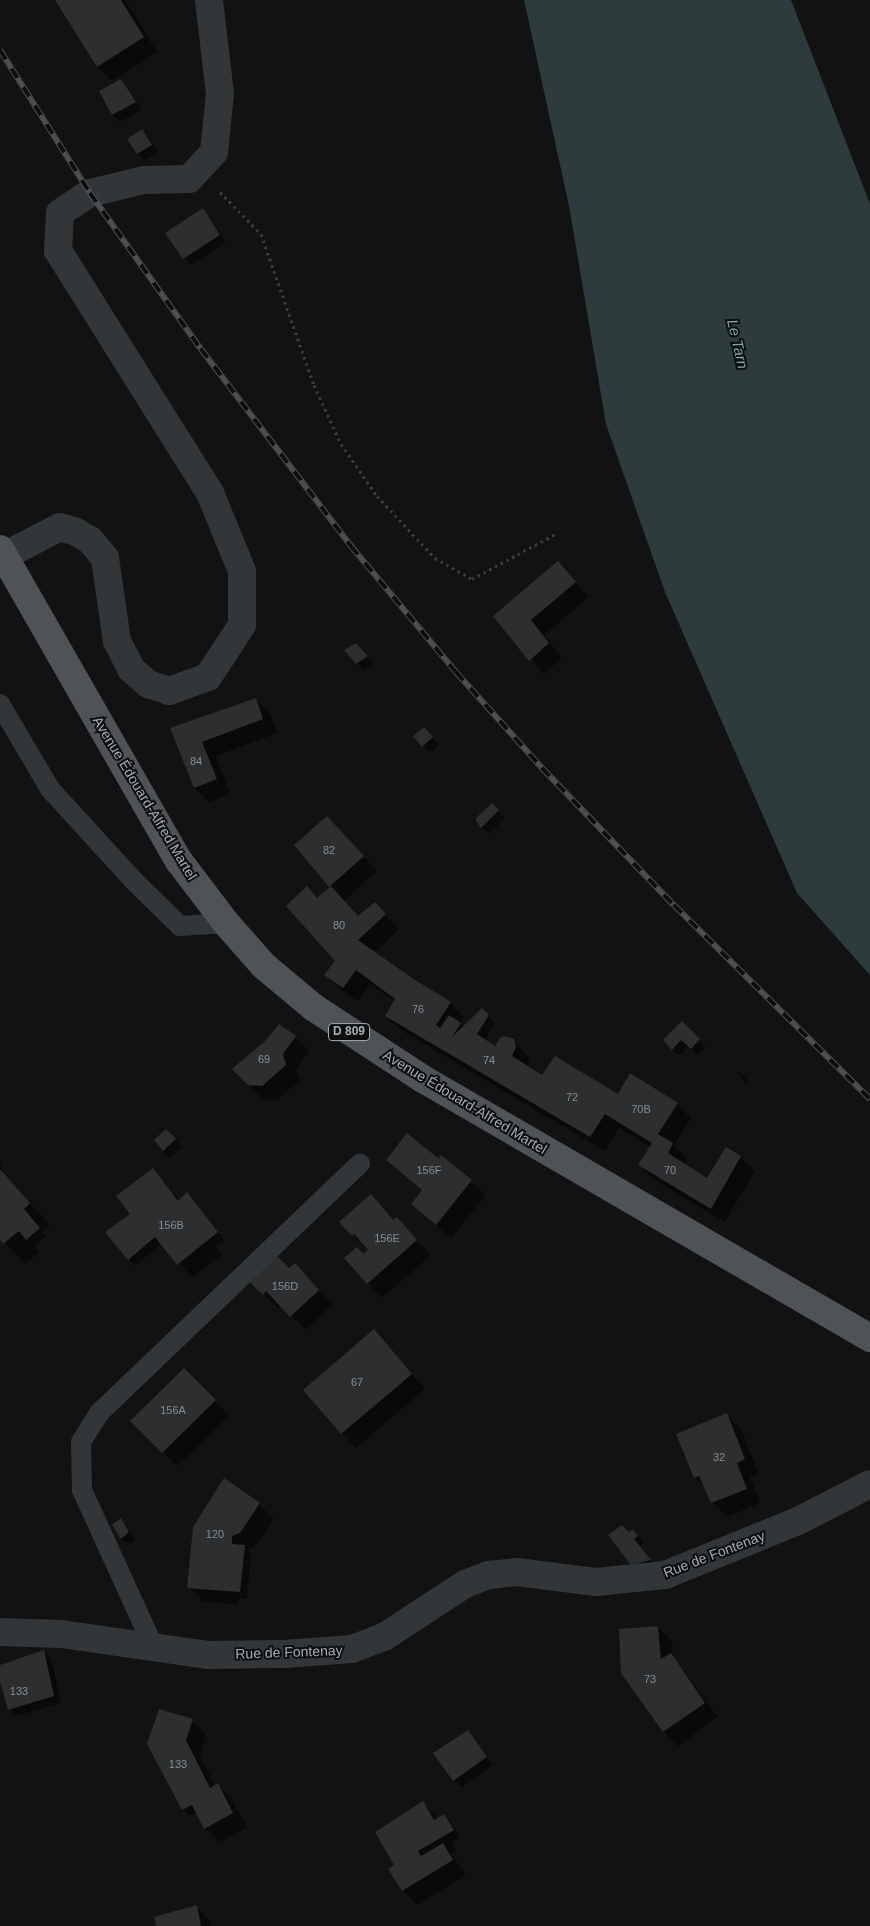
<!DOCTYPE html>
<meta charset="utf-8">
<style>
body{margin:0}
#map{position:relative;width:870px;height:1926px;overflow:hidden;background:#121213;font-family:Arial,sans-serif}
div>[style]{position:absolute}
.water>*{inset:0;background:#2e3b3d}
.shadow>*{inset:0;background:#0007}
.building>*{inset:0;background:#2d2e2f}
.path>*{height:3px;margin-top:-1.5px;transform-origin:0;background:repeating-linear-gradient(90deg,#393d3f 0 2.5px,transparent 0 6.5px)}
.lane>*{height:20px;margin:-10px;padding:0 10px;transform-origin:10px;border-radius:10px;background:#333638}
.street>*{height:28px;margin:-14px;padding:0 14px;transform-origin:14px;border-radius:14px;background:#333638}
.primary>*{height:28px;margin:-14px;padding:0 14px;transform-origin:14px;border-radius:14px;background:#4f5357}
.rail>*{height:5.5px;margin-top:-2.75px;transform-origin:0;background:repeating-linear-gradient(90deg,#0d0d0e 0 11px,#4c5053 0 22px);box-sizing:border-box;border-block:1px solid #4c5053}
span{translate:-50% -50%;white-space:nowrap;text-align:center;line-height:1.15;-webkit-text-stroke:4px #0d0d0e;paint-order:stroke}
.number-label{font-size:11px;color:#868d92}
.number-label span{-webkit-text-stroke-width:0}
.shield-label span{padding:1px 4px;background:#0d0d0e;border:1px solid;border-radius:4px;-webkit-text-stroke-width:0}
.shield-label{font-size:12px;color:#a4adb3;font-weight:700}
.street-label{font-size:14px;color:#a4adb3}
.water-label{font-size:15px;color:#7da5ad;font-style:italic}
</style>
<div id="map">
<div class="water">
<div style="clip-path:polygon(524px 0,791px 0,870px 204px,870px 975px,797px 893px,665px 592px,606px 424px,569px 206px)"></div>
</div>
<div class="shadow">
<div style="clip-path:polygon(56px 0,125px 0,157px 52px,112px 81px,98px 67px)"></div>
<div style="clip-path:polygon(121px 80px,142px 110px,120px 122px,113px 115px,101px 92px)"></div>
<div style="clip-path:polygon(142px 130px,158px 152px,145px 160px,138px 153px)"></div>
<div style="clip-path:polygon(203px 210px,226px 242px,191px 265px,184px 258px)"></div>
<div style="clip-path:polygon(558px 563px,589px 597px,544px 635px,562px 658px,544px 674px,495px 616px)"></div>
<div style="clip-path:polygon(363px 652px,374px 664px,364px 670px,357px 663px)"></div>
<div style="clip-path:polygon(255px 699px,270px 713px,277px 733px,216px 756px,230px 794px,209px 802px,195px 788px,172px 728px)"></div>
<div style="clip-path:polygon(431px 736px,439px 745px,430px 753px,423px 746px)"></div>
<div style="clip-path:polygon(492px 805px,505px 818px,489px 834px,482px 827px)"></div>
<div style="clip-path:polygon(341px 832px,377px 871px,344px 901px,359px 917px,375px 904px,399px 929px,374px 953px,450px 1003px,464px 1017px,460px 1024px,463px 1027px,482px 1010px,495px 1023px,484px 1040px,495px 1047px,511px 1039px,529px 1057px,528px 1067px,542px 1077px,618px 1096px,677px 1104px,691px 1118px,674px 1146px,687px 1158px,683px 1165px,707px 1180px,726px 1149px,740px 1157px,755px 1171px,725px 1222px,653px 1179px,639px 1165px,651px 1147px,619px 1128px,605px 1151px,401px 1030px,386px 1016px,395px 1001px,370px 984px,358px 1001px,340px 989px,326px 975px,337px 961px,318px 899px,331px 887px,296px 845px)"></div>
<div style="clip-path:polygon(682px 1023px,706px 1047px,698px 1055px,689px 1046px,679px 1056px,672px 1049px)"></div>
<div style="clip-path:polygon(295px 1037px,309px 1051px,296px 1069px,300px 1080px,277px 1100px,263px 1099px,234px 1069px)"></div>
<div style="clip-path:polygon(738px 1071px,749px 1082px,747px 1084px,737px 1073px)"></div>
<div style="clip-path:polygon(166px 1131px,182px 1147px,170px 1158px,155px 1140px)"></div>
<div style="clip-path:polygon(0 1157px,3px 1174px,50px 1225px,42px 1231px,46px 1236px,34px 1246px,39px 1252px,25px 1264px,0 1238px)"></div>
<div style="clip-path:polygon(442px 1157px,486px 1195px,451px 1238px,413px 1204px,423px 1191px,387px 1160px,439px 1161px)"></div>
<div style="clip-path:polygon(153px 1170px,180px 1201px,194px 1201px,224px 1240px,216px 1246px,222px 1254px,192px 1278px,162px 1243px,135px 1266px,128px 1259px,132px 1214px)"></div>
<div style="clip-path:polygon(371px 1196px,394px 1221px,397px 1219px,431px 1255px,382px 1298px,345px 1258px,364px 1255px,370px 1250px,368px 1248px,367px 1250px,340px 1222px)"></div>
<div style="clip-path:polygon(295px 1265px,332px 1305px,306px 1330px,281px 1305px,278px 1308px,252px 1282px,289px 1270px)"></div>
<div style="clip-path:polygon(385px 1344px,425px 1389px,356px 1448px,305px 1390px)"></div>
<div style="clip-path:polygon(184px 1370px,229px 1415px,177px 1466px,132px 1421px)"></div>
<div style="clip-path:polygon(726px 1415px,741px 1429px,759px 1474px,750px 1477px,760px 1503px,727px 1517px,712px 1502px,705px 1483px,702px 1484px,695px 1477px)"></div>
<div style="clip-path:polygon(224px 1480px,259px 1504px,274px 1519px,254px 1547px,248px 1549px,251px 1553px,247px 1599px,239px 1598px,238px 1605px,203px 1601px,189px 1587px)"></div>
<div style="clip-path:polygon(121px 1520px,136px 1539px,129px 1545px,122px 1538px)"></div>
<div style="clip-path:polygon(633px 1531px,644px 1543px,640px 1547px,657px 1567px,639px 1571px,632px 1564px,629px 1533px)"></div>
<div style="clip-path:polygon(658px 1627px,672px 1641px,673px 1657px,718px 1717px,678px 1746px,663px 1731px)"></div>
<div style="clip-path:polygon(44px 1652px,51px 1659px,61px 1703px,16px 1716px,9px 1709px,0 1678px,0 1666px)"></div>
<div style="clip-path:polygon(192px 1720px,206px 1735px,200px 1755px,215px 1786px,218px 1785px,232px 1799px,247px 1827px,220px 1842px,205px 1828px,198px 1812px,190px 1816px,183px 1809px,149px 1744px)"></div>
<div style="clip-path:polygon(468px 1731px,493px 1765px,461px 1787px,454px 1780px)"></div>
<div style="clip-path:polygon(423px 1803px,438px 1819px,444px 1815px,451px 1822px,460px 1838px,452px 1842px,457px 1850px,451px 1854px,466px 1875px,417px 1905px,403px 1890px,396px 1866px)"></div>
<div style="clip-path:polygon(196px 1907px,210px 1921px,212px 1926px,157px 1926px)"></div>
</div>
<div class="building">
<div style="clip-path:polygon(55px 0,121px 0,144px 37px,97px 67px)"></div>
<div style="clip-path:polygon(121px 79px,136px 102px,112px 115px,99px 91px)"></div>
<div style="clip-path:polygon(142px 129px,152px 145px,137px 154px,127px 139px)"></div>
<div style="clip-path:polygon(203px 208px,220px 235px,183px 259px,165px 233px)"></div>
<div style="clip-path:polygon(558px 561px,576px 582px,531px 620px,549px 643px,529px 661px,493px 616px)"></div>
<div style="clip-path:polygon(356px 643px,368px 656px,356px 664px,344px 650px)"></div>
<div style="clip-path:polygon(256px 698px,263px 719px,202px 742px,217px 779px,194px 788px,170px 728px)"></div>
<div style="clip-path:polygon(424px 727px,433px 737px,422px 747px,413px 736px)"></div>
<div style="clip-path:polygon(492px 803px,499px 810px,481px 828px,475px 819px)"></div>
<div style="clip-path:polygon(327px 816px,364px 856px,329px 887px,294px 845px)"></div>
<div style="clip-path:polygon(307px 886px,317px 898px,331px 886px,358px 916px,375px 902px,386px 914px,358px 940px,412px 978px,451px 1002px,436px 1025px,440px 1028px,449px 1015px,461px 1023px,452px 1037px,482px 1008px,489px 1015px,477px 1034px,495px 1046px,500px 1038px,505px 1036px,514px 1039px,516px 1047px,512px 1056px,542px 1075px,555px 1056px,618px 1094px,630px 1073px,678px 1103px,658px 1134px,673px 1143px,668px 1153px,707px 1178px,726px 1147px,741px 1156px,711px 1209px,638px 1165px,652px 1143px,605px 1114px,590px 1137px,385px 1016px,395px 999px,356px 970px,343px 988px,324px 975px,335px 961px,286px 906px)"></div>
<div style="clip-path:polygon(682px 1021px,700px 1039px,691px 1049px,681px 1040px,672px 1050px,663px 1040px)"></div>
<div style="clip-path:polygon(279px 1024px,296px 1036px,283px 1054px,286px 1065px,262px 1086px,248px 1085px,232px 1069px,265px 1041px)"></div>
<div style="clip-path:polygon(166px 1129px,176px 1139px,163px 1151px,154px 1140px)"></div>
<div style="clip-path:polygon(407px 1133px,439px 1159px,441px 1155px,472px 1180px,436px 1225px,411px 1204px,422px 1190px,386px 1160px)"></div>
<div style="clip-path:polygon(153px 1168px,178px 1201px,187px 1192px,218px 1232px,177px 1265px,155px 1237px,128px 1260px,105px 1232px,130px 1214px,116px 1196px)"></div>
<div style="clip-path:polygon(0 1169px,30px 1203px,24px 1209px,40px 1228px,26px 1240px,19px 1231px,3px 1244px,0 1240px)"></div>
<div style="clip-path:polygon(371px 1194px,393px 1220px,397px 1217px,417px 1240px,367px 1284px,344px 1258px,357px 1247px,364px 1254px,368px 1250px,354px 1234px,352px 1236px,339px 1222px)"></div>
<div style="clip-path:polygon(277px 1256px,289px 1268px,295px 1263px,319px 1290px,290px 1317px,266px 1291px,263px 1295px,250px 1282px)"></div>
<div style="clip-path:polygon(374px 1329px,412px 1374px,341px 1434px,303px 1390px)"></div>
<div style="clip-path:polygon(184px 1368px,216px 1400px,162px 1453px,130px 1421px)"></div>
<div style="clip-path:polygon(727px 1413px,745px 1459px,737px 1463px,747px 1489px,711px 1503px,699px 1476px,694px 1478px,676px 1434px)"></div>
<div style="clip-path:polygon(224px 1478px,260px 1503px,240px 1533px,232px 1536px,232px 1544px,245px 1545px,240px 1592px,187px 1588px,193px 1527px)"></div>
<div style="clip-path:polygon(121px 1518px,129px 1532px,121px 1539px,112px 1525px)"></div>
<div style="clip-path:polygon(622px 1525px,629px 1532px,633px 1529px,638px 1536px,634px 1539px,651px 1560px,631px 1565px,608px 1535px)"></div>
<div style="clip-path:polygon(658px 1626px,661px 1659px,671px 1653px,705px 1703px,663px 1732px,621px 1673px,619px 1629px)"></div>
<div style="clip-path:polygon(44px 1650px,54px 1696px,8px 1710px,0 1681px,0 1665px)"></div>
<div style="clip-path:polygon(159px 1709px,193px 1719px,186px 1740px,210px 1788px,218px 1783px,233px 1813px,204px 1829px,192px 1805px,182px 1810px,147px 1744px)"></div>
<div style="clip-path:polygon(468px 1730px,487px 1757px,453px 1781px,433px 1753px)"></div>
<div style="clip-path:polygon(423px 1801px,434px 1820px,444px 1814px,454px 1830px,418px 1851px,421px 1856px,443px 1843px,453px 1860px,402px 1891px,388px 1869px,394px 1865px,375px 1832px)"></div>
<div style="clip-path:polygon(197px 1905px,201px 1926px,156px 1926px,154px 1917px)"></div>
</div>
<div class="path">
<div style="left:220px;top:192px;width:59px;rotate:45.7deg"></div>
<div style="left:261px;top:234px;width:160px;rotate:70.7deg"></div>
<div style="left:314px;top:385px;width:65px;rotate:65.4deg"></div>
<div style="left:341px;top:444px;width:63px;rotate:55.3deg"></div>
<div style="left:377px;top:496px;width:85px;rotate:46.9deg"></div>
<div style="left:435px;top:558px;width:43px;rotate:29.6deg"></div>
<div style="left:472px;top:579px;width:97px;rotate:-28.4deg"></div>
</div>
<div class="lane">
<div style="left:0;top:704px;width:99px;rotate:59.5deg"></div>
<div style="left:50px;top:789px;width:123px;rotate:47.6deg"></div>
<div style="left:133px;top:880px;width:66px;rotate:44.4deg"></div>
<div style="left:180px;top:926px;width:46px;rotate:-3.7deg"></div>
<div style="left:154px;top:1648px;width:174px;rotate:-114.5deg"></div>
<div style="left:82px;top:1490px;width:48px;rotate:-91.2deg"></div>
<div style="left:81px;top:1442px;width:34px;rotate:-58deg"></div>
<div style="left:99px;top:1413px;width:361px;rotate:-43.7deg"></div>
</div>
<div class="street">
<div style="left:4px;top:556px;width:63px;rotate:-27.4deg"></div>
<div style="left:60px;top:527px;width:17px;rotate:17deg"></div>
<div style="left:76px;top:532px;width:16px;rotate:30deg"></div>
<div style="left:90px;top:540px;width:23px;rotate:50deg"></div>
<div style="left:105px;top:558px;width:84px;rotate:81.8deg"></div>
<div style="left:117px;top:641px;width:31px;rotate:63deg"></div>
<div style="left:131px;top:669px;width:23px;rotate:41deg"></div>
<div style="left:148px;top:684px;width:22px;rotate:18deg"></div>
<div style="left:169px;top:691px;width:41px;rotate:-19.7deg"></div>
<div style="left:208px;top:677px;width:62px;rotate:-56.8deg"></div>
<div style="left:242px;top:625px;width:54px;rotate:-90deg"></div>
<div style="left:242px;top:571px;width:84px;rotate:-112.3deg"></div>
<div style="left:210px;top:493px;width:286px;rotate:-122.1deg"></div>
<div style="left:58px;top:251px;width:38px;rotate:-87deg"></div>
<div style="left:60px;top:213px;width:36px;rotate:-34deg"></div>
<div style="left:90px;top:193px;width:56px;rotate:-13.5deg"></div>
<div style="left:144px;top:180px;width:45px;rotate:-1.3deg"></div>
<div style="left:189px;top:179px;width:37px;rotate:-47deg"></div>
<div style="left:214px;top:152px;width:58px;rotate:-84.1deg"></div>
<div style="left:220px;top:94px;width:95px;rotate:-96.7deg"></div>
<div style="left:0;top:1632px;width:61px;rotate:1.9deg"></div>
<div style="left:61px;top:1634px;width:148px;rotate:8.1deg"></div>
<div style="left:208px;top:1655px;width:76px;rotate:-0.8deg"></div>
<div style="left:284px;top:1654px;width:68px;rotate:-4.2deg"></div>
<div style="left:352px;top:1649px;width:34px;rotate:-21deg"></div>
<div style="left:384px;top:1637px;width:97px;rotate:-33.2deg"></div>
<div style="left:465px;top:1584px;width:26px;rotate:-21deg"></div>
<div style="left:489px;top:1575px;width:28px;rotate:-6deg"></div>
<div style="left:517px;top:1572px;width:80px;rotate:7.2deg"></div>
<div style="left:596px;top:1582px;width:69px;rotate:-5.8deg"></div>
<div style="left:665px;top:1575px;width:144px;rotate:-22.1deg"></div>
<div style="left:798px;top:1521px;width:81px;rotate:-27.2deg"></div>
</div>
<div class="primary">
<div style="left:0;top:549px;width:360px;rotate:60.2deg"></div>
<div style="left:179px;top:861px;width:78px;rotate:52.8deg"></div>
<div style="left:226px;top:923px;width:57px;rotate:48.5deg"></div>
<div style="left:264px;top:966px;width:64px;rotate:39.9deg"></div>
<div style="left:313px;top:1007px;width:131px;rotate:33.2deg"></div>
<div style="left:423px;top:1079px;width:517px;rotate:30.09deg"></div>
</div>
<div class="rail">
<div style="left:0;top:50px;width:169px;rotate:57.8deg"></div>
<div style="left:90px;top:193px;width:191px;rotate:54.6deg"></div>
<div style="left:201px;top:349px;width:248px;rotate:52.7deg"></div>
<div style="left:351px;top:546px;width:164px;rotate:50.2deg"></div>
<div style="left:456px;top:672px;width:129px;rotate:48.1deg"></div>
<div style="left:542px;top:768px;width:190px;rotate:46.1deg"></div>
<div style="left:674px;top:905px;width:276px;rotate:44.7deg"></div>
</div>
<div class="number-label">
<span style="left:196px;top:761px">84</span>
<span style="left:329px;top:850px">82</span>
<span style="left:339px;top:925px">80</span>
<span style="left:418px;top:1009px">76</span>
<span style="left:264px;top:1059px">69</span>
<span style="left:489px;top:1060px">74</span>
<span style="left:572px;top:1097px">72</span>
<span style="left:641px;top:1109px">70B</span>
<span style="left:429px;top:1170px">156F</span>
<span style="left:670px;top:1170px">70</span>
<span style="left:171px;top:1225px">156B</span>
<span style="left:387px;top:1238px">156E</span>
<span style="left:285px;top:1286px">156D</span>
<span style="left:357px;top:1382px">67</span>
<span style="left:173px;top:1410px">156A</span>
<span style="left:719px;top:1457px">32</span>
<span style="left:215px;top:1534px">120</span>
<span style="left:650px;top:1679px">73</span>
<span style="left:19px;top:1691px">133</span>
<span style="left:178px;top:1764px">133</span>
</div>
<div class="shield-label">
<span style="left:349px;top:1032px">D 809</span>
</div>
<div class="street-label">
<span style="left:145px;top:798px;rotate:59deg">Avenue Édouard-Alfred Martel</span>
<span style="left:465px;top:1102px;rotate:31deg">Avenue Édouard-Alfred Martel</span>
<span style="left:714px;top:1554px;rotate:-21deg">Rue de Fontenay</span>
<span style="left:289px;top:1652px;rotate:-2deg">Rue de Fontenay</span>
</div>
<div class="water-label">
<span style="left:738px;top:344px;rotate:77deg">Le Tarn</span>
</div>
</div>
